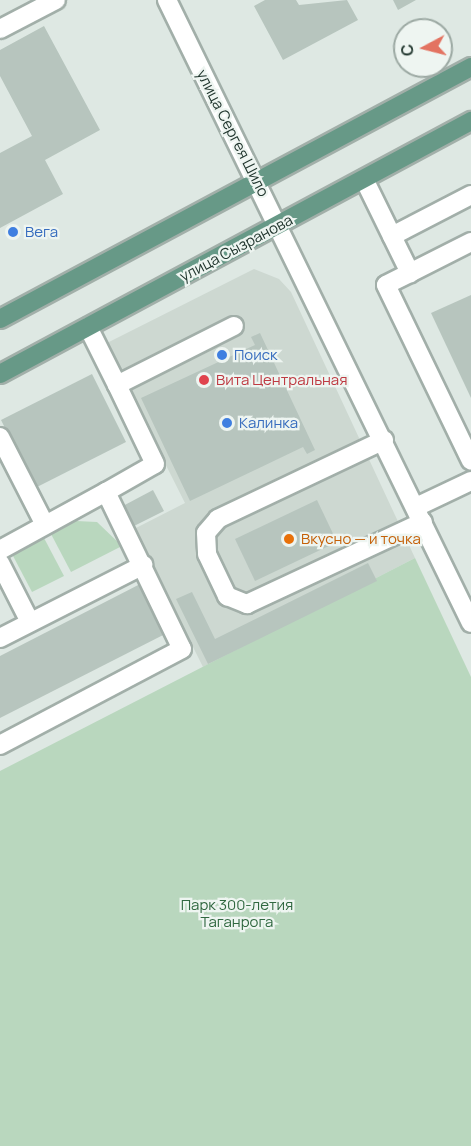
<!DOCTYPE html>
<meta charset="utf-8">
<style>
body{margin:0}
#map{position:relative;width:471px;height:1146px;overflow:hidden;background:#dee8e3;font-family:Manrope,sans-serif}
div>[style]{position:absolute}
.built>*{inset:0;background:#cdd8d1}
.green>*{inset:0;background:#b9d7be}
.building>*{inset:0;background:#b7c5be}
.roads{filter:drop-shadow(2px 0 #a2afa9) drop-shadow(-2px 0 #a2afa9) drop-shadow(0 2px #a2afa9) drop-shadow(0 -2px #a2afa9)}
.minor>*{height:18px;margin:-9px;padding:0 9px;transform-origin:9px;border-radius:9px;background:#fff}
.major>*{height:18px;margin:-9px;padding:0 9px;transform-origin:9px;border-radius:9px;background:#679987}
.dots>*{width:16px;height:16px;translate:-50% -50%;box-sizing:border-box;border:3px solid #eef5f1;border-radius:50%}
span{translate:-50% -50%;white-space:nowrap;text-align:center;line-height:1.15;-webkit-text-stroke:4.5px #eef5f1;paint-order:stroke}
.street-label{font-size:15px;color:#21362e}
.shop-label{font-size:15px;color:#366cbe}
.left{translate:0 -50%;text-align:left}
.health-label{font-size:15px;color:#be3a42}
.food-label{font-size:15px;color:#c56008}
.park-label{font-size:15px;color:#306840}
.north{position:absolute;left:393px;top:18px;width:60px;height:60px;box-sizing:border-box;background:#eef5f1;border:2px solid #9ca9a3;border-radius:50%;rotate:263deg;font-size:16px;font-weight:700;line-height:24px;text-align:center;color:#21362e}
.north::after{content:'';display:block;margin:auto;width:21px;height:27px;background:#e37361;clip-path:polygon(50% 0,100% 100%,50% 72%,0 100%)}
</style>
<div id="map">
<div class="built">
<div style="clip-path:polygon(254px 269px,279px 279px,291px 292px,415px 558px,203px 667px,134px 529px,185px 503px,105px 344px)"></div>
</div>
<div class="green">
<div style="clip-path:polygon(76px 521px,97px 522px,122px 546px,71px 572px,51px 534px)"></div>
<div style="clip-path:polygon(44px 538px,64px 576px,32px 592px,12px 554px)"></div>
<div style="clip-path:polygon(415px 558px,471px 677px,471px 1146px,0 1146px,0 771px)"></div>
</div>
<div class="building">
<div style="clip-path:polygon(265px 0,296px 0,299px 5px,347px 0,358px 20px,283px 60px,254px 6px)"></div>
<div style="clip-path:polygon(393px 0,416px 0,398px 10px)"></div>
<div style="clip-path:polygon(44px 26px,100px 130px,45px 160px,63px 194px,0 228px,0 153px,32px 136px,0 76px,0 50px)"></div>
<div style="clip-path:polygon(471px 295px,471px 398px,431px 313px)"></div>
<div style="clip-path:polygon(260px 333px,315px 450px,307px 454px,303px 447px,190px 501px,141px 398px,255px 345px,251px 337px)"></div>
<div style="clip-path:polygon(92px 374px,126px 442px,35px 488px,1px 420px)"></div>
<div style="clip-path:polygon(153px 490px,164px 511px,132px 527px,121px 507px)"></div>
<div style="clip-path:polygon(317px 500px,337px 542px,255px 581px,235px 539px)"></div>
<div style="clip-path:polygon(368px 563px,377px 581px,208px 664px,176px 599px,192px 592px,215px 639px)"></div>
<div style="clip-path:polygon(146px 581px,171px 631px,0 718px,0 656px)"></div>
</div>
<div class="roads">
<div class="minor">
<div style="left:167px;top:0;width:693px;rotate:63.99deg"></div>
<div style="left:0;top:29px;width:63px;rotate:-27.4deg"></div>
<div style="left:364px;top:179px;width:105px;rotate:63.9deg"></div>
<div style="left:392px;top:236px;width:89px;rotate:-27.4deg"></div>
<div style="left:471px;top:242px;width:95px;rotate:153.2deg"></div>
<div style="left:386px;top:285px;width:195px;rotate:64.2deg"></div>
<div style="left:88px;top:327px;width:65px;rotate:63.4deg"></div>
<div style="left:117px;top:385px;width:131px;rotate:-26.8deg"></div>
<div style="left:0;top:437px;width:97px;rotate:62.9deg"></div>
<div style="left:384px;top:440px;width:184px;rotate:154.6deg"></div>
<div style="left:218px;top:519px;width:18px;rotate:131deg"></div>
<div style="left:206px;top:533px;width:21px;rotate:87deg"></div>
<div style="left:207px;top:554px;width:47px;rotate:64.5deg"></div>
<div style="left:227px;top:596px;width:22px;rotate:22deg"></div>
<div style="left:247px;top:604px;width:194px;rotate:-25deg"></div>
<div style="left:106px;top:492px;width:56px;rotate:-29.7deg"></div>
<div style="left:155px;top:464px;width:88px;rotate:-115.7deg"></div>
<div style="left:416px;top:507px;width:61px;rotate:-25.3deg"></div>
<div style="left:0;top:550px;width:121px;rotate:-28.7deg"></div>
<div style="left:106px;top:492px;width:174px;rotate:64.2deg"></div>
<div style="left:182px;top:649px;width:206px;rotate:152.2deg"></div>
<div style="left:0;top:563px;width:66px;rotate:63deg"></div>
<div style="left:0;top:638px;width:161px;rotate:-27deg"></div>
</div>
<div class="major">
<div style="left:0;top:319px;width:534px;rotate:-28.15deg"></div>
<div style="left:0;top:374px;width:535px;rotate:-28.24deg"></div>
</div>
</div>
<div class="dots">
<div style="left:13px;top:232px;background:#3f7fe0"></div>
<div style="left:222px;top:355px;background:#3f7fe0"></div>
<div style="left:204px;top:380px;background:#e0444e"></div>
<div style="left:227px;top:423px;background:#3f7fe0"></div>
<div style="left:289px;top:539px;background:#e8710a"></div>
</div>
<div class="street-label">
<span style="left:233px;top:133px;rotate:63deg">улица Сергея Шило</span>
<span style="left:236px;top:248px;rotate:-28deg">улица Сызранова</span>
</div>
<div class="shop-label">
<span class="left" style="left:25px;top:232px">Вега</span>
<span class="left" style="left:234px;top:355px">Поиск</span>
<span class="left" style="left:239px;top:423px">Калинка</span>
</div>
<div class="health-label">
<span class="left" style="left:216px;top:380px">Вита Центральная</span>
</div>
<div class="food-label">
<span class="left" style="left:301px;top:539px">Вкусно — и точка</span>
</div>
<div class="park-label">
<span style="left:237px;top:913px">Парк 300-летия<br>Таганрога</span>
</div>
<div class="north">С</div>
</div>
